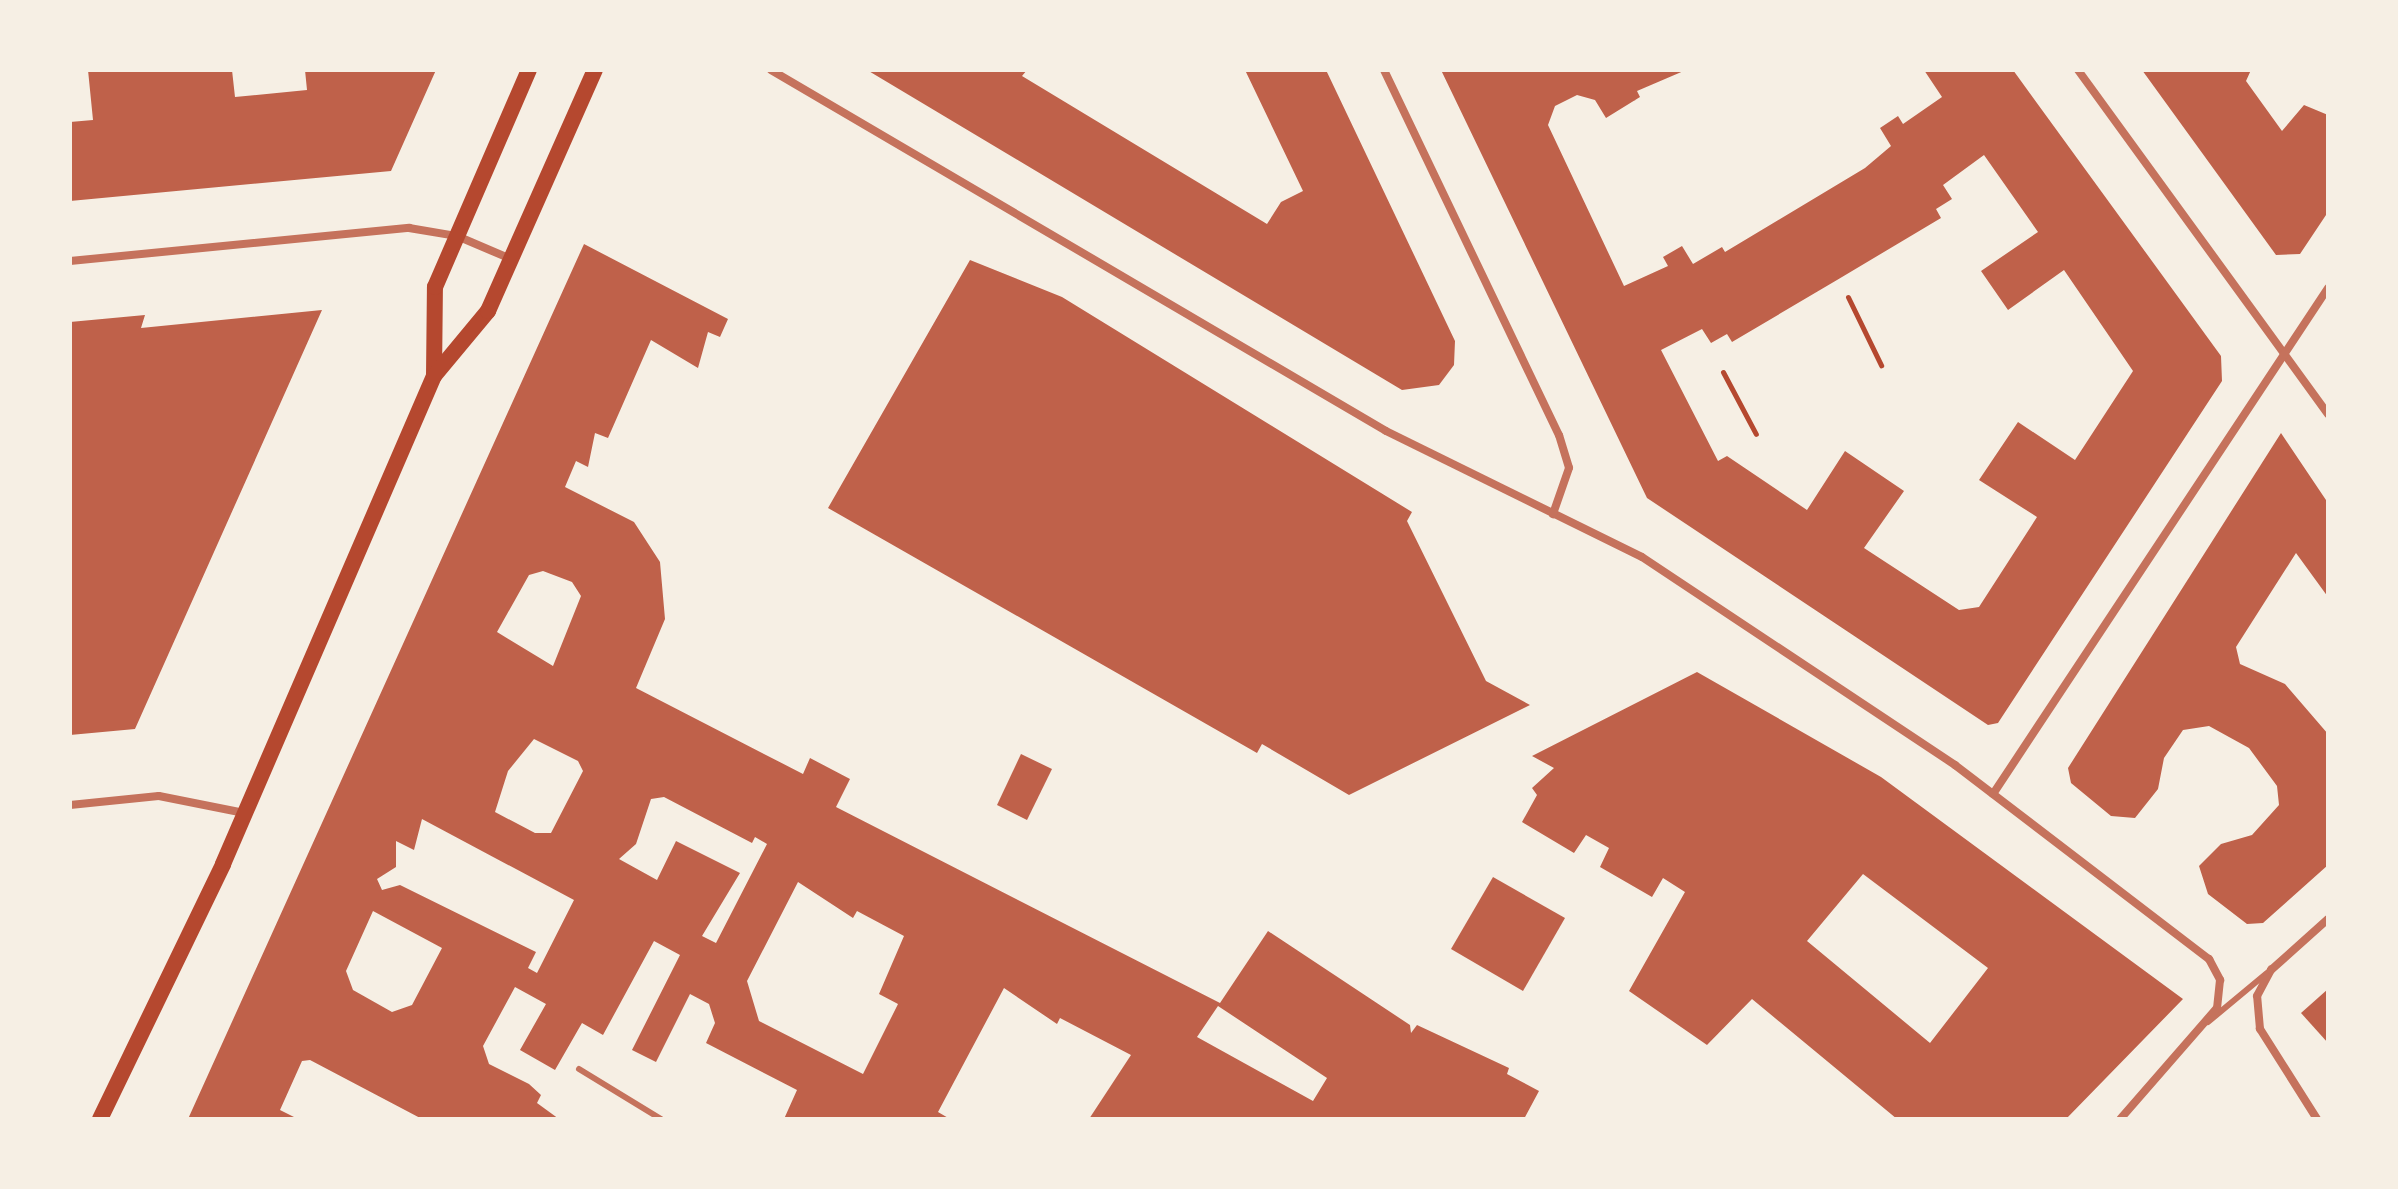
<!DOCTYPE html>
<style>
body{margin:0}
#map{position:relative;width:2398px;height:1189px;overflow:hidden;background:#f6efe4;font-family:"Nunito Sans",sans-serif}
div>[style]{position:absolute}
.building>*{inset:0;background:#bf614a}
.path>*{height:5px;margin:-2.5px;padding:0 2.5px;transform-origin:2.5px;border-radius:2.5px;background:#b5482f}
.service>*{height:6px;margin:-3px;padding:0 3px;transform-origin:3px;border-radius:3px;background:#c5725c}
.minor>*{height:8px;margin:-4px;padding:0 4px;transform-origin:4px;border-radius:4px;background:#c5725c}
.secondary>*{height:16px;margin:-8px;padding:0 8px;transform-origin:8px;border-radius:8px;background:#b5482f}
span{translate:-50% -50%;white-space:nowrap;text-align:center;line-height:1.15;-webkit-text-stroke:6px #f6efe4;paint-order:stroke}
.frame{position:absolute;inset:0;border:72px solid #f6efe4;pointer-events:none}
</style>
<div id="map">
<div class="building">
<div style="clip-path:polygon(88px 70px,232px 70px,235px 97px,307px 90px,305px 70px,436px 70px,391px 171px,70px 201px,70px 122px,93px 120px)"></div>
<div style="clip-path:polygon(867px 70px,1027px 70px,1022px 76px,1267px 224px,1281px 202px,1303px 191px,1245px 70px,1326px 70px,1455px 341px,1454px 365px,1439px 385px,1402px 390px)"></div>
<div style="clip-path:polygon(evenodd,1441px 70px,1686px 70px,1637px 91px,1640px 97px,1606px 118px,1595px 100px,1577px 95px,1555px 106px,1548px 125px,1624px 286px,1668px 266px,1663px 257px,1682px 246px,1693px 264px,1722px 247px,1725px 252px,1865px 168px,1891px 146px,1880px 128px,1898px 116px,1903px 124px,1942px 97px,1924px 70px,2013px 70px,2221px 356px,2222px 381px,1998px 723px,1988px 725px,1647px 498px,1441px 70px,1984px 155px,2038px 232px,1981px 271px,2008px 310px,2064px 270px,2133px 371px,2075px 460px,2018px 422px,1979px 480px,2037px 517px,1979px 607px,1959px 610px,1864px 548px,1904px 491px,1845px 451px,1807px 510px,1727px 456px,1718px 461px,1661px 350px,1702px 329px,1711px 343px,1727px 334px,1732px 342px,1837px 280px,1941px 218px,1936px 209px,1952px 199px,1943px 185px,1984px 155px)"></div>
<div style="clip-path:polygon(2142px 70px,2251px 70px,2246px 81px,2282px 131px,2304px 105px,2328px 115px,2328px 212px,2300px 254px,2276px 255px)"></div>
<div style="clip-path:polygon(evenodd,584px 244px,728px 319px,720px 337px,708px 332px,698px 368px,651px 340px,608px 438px,595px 433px,588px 467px,576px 461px,565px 487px,634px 522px,660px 562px,665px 619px,636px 688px,803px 774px,810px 758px,850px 779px,836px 807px,1220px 1003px,1268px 931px,1410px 1025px,1411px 1033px,1417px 1025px,1509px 1068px,1507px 1074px,1539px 1091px,1524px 1119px,1089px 1119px,1131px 1055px,1060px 1018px,1057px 1024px,1004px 988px,938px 1112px,950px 1119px,784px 1119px,797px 1090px,706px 1043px,715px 1023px,709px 1004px,690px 994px,656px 1062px,632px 1050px,680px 955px,654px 941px,603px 1035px,582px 1023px,555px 1070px,520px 1050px,546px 1004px,515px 987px,483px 1046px,489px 1064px,529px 1084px,541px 1095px,537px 1103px,559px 1119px,422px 1119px,310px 1060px,302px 1061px,280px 1110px,298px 1119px,188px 1119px,584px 244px,543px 571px,572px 582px,581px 596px,553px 666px,497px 632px,529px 575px,543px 571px,584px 244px,534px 739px,578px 761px,583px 771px,551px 833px,535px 833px,495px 812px,508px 771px,534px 739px,584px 244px,664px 797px,752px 843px,755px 837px,767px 844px,716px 943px,702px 936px,740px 873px,676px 841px,657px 880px,619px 859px,636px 844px,651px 799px,664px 797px,584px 244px,422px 819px,574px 900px,537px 973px,528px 968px,536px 952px,400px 885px,382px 890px,377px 879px,396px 867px,396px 841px,414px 850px,422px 819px,584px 244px,798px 882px,853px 918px,857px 911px,904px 936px,879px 994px,898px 1004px,863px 1074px,759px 1021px,747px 981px,798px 882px,584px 244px,373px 911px,442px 948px,412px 1005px,392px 1012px,353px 990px,346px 971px,373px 911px,584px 244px,1218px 1006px,1327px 1078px,1313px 1101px,1197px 1037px,1218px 1006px)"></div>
<div style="clip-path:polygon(970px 260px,1062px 297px,1412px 512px,1407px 521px,1486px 681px,1530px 705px,1349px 795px,1262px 744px,1257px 753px,828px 508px)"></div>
<div style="clip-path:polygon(322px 310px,135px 729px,70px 735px,70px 322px,145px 315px,141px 328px)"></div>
<div style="clip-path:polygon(2281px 433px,2328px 503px,2328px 597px,2296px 553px,2236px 647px,2240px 664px,2285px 684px,2328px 734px,2328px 865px,2263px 923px,2247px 924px,2208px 894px,2199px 866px,2221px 844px,2252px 835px,2279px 805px,2277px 786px,2249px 748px,2209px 726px,2183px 730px,2164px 758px,2158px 789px,2135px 818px,2111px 816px,2071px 783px,2068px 768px)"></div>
<div style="clip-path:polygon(evenodd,1697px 672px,1881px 777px,2183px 999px,2066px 1119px,1897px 1119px,1752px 999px,1707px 1045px,1629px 991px,1685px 892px,1663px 878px,1652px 897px,1600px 867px,1609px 848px,1586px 835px,1574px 853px,1522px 822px,1537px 795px,1532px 788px,1554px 768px,1532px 756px,1697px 672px,1863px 874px,1988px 968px,1930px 1043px,1807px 941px,1863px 874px)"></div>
<div style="clip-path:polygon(1021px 754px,1052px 769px,1027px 820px,997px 805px)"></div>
<div style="clip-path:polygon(1493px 877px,1565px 918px,1523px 991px,1451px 949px)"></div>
<div style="clip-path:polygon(2328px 989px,2328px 1043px,2301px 1013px)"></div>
</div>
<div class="path">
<div style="left:1848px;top:297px;width:76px;rotate:64.1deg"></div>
<div style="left:1723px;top:372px;width:70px;rotate:62deg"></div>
</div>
<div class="service">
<div style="left:2208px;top:1022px;width:77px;rotate:-39.7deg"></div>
<div style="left:579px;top:1069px;width:96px;rotate:31.4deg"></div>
</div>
<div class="minor">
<div style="left:771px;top:70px;width:713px;rotate:30.41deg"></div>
<div style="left:1386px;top:431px;width:285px;rotate:26.2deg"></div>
<div style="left:1642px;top:557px;width:376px;rotate:33.6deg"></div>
<div style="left:1955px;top:765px;width:320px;rotate:37.4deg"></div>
<div style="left:2209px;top:959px;width:24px;rotate:62deg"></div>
<div style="left:2220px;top:980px;width:28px;rotate:96deg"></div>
<div style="left:2217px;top:1008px;width:147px;rotate:131.1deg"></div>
<div style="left:1384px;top:70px;width:405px;rotate:64.4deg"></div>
<div style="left:1559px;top:435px;width:34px;rotate:73deg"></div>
<div style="left:1569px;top:468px;width:49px;rotate:109.2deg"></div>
<div style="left:2078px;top:70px;width:425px;rotate:54deg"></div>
<div style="left:70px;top:261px;width:341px;rotate:-5.6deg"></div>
<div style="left:409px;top:228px;width:49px;rotate:9.5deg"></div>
<div style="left:457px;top:236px;width:59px;rotate:23.1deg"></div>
<div style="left:1993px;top:794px;width:607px;rotate:-56.49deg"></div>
<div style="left:70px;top:805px;width:89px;rotate:-5.8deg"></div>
<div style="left:159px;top:796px;width:87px;rotate:11.3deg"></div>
<div style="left:2317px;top:1119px;width:107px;rotate:-122.3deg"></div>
<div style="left:2260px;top:1029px;width:33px;rotate:-95deg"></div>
<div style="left:2257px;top:996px;width:30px;rotate:-62deg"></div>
<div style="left:2271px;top:970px;width:76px;rotate:-41.8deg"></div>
</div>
<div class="secondary">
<div style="left:434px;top:376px;width:89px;rotate:-89.4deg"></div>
<div style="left:435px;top:287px;width:236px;rotate:-66.6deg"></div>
<div style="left:100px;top:1119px;width:283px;rotate:-64.2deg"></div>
<div style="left:223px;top:864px;width:532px;rotate:-66.62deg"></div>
<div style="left:434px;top:376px;width:85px;rotate:-50.3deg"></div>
<div style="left:488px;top:311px;width:264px;rotate:-66.1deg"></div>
</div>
<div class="frame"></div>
</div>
